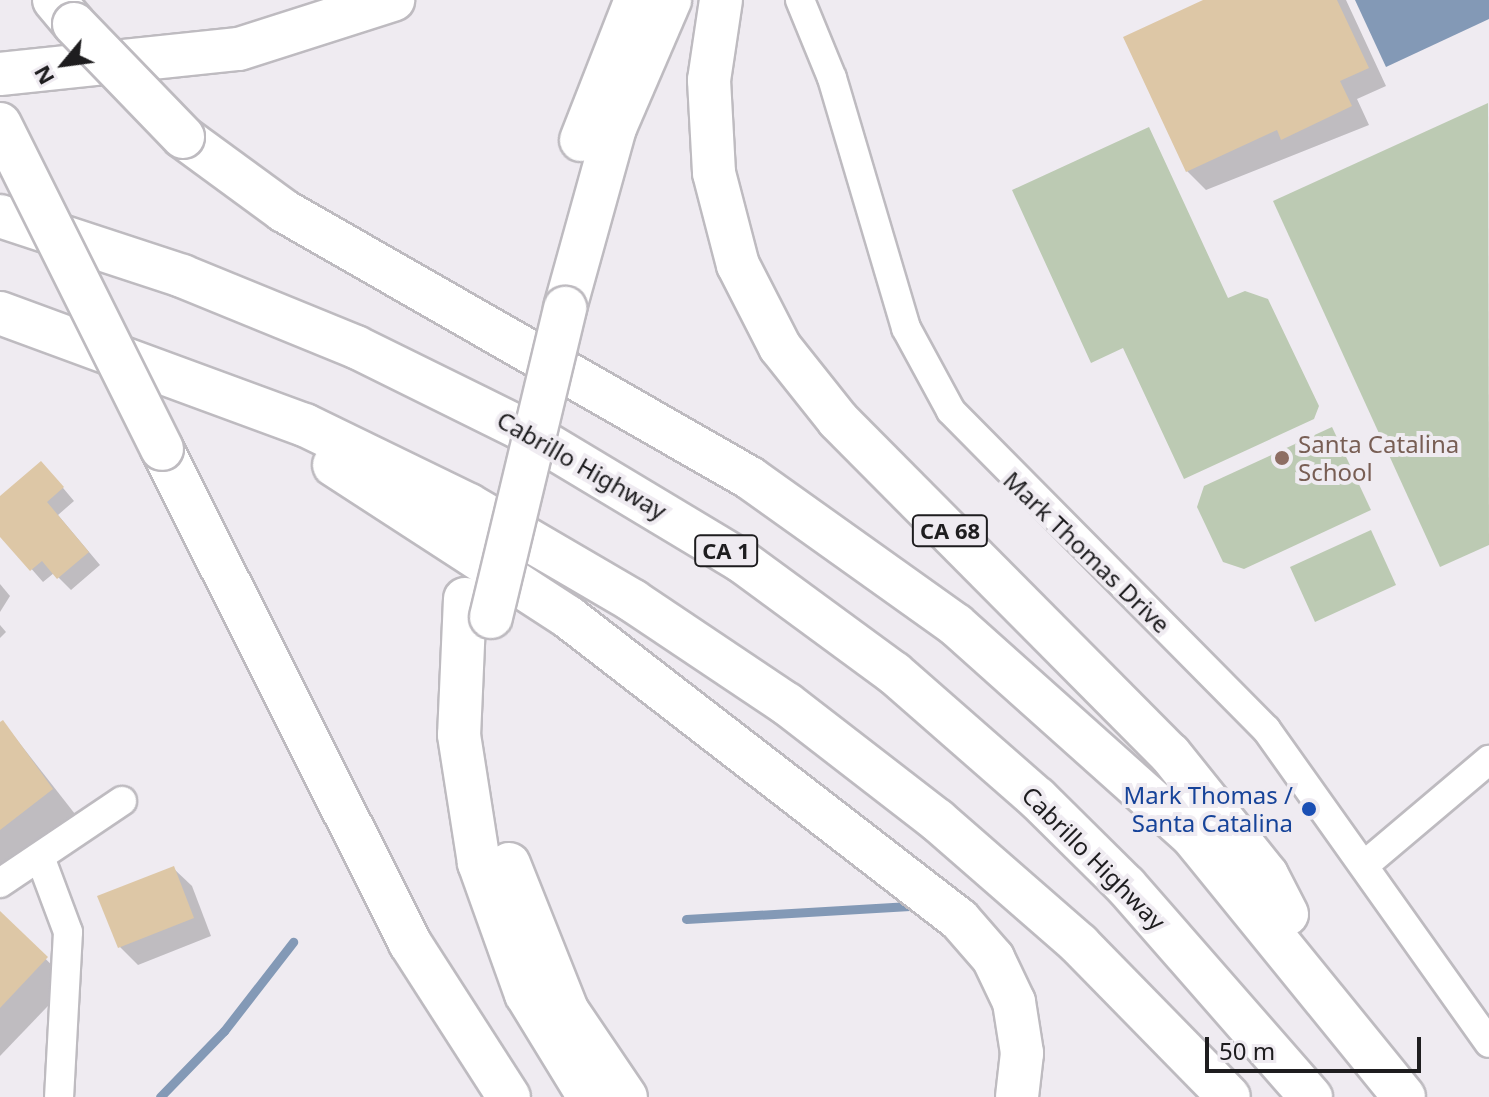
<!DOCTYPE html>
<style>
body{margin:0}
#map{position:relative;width:1489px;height:1097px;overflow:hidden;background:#efebf1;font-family:"Noto Sans",sans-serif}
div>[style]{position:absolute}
.green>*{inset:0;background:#bccab3}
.water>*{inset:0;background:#8399b6}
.shadow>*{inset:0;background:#0003}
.stream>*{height:9px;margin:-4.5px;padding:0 4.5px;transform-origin:4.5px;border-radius:4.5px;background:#8399b6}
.building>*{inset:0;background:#ddc7a6}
.roads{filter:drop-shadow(2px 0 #bebbc0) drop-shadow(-2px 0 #bebbc0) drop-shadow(0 2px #bebbc0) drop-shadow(0 -2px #bebbc0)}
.minor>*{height:28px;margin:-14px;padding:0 14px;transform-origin:14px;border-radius:14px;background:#fff}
.highway>*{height:42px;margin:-21px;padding:0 21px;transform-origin:21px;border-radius:21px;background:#fff}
.bridges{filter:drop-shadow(2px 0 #bebbc0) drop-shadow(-2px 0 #bebbc0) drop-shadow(0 2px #bebbc0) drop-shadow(0 -2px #bebbc0)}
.highway-bridge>*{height:42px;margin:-21px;padding:0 21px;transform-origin:21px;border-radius:21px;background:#fff}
.dots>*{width:22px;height:22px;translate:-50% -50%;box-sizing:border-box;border:4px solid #efebf1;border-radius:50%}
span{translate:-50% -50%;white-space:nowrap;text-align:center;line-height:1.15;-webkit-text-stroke:8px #efebf1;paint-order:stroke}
.shield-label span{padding:2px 6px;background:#efebf1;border:2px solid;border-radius:6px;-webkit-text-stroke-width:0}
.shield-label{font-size:22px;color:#1e1d1f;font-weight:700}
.education-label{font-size:24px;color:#785e54}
.left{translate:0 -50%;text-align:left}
.street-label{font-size:24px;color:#1e1d1f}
.transit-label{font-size:24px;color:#164399}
.right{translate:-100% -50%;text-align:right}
.north{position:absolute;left:24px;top:24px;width:80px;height:80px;-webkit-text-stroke:6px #efebf1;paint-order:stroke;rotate:241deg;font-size:22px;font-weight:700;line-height:32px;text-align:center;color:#1e1d1f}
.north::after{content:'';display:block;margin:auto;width:28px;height:36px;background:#1e1d1f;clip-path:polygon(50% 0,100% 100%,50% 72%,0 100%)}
.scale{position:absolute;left:1205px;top:1037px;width:216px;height:36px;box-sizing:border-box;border:4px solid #1e1d1f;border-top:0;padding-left:10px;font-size:24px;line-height:28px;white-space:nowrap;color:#1e1d1f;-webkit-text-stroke:6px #efebf1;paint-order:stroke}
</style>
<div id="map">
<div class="green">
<div style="clip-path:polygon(1488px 103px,1489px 545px,1440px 567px,1273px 201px)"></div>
<div style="clip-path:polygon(1149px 127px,1228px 298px,1245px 291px,1268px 299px,1319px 406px,1314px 419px,1184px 479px,1123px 348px,1091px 363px,1012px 190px)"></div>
<div style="clip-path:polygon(1332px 427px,1371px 510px,1244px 569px,1223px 562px,1197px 507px,1204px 486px)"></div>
<div style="clip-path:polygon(1371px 530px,1396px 585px,1315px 622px,1290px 567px)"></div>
</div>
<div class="water">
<div style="clip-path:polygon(1355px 0,1489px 0,1489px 19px,1386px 67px)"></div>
</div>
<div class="shadow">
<div style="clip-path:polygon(1208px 0,1346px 0,1386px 86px,1357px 99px,1369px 125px,1206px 190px,1187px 171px)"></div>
<div style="clip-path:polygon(53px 476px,74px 501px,58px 515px,100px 565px,71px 590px,54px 573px,43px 582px,0 533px,0 499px)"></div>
<div style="clip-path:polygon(0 584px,10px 596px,0 612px)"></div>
<div style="clip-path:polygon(0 625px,6px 632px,0 638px)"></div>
<div style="clip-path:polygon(3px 722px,75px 814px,0 872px,0 724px)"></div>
<div style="clip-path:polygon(173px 868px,192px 886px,211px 936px,138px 965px,120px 947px)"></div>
<div style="clip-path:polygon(0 914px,70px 983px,0 1056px)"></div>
</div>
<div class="stream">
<div style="left:686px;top:919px;width:224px;rotate:-3.3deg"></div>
<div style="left:160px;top:1097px;width:92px;rotate:-45.9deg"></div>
<div style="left:224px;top:1031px;width:113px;rotate:-52.2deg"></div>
</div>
<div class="building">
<div style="clip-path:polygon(1203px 0,1337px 0,1369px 68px,1340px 81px,1352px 106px,1281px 140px,1277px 130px,1186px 172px,1123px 37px)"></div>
<div style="clip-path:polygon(41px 461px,64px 487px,47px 502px,89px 552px,57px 579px,42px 561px,30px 571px,0 537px,0 496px)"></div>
<div style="clip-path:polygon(3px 720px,53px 789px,0 830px,0 722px)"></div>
<div style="clip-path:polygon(174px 866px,194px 918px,118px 948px,97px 896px)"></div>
<div style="clip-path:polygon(0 911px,48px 957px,0 1008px)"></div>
</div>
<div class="roads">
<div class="minor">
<div style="left:800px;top:0;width:84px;rotate:67.7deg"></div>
<div style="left:832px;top:78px;width:261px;rotate:73.5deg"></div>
<div style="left:906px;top:328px;width:94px;rotate:61.5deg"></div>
<div style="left:951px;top:411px;width:448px;rotate:45.3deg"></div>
<div style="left:1266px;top:729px;width:385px;rotate:54.6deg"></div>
<div style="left:40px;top:857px;width:80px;rotate:69.5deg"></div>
<div style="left:68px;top:932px;width:165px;rotate:93.1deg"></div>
<div style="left:1367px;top:863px;width:160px;rotate:-40.2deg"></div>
<div style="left:0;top:883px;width:147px;rotate:-33.9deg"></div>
</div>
<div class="highway">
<div style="left:54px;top:0;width:31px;rotate:50deg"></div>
<div style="left:721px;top:0;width:81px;rotate:98.5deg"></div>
<div style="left:709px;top:80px;width:93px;rotate:86.9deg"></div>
<div style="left:714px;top:173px;width:95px;rotate:75.4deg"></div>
<div style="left:738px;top:265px;width:92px;rotate:62.9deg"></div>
<div style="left:780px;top:347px;width:93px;rotate:51.5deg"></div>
<div style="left:838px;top:420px;width:471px;rotate:45.2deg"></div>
<div style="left:1170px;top:754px;width:155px;rotate:51.3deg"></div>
<div style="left:1267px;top:875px;width:44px;rotate:62.9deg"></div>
<div style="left:0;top:74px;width:240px;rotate:-6deg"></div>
<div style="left:239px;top:49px;width:162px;rotate:-17.7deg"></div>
<div style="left:183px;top:137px;width:125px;rotate:36.2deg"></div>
<div style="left:284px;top:211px;width:537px;rotate:29.81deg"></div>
<div style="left:750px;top:478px;width:253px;rotate:35.5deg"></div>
<div style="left:956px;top:625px;width:317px;rotate:41.8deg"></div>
<div style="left:1192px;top:836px;width:336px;rotate:50.9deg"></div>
<div style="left:581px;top:140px;width:150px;rotate:-68.6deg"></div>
<div style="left:0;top:216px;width:192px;rotate:18.2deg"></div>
<div style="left:182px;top:276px;width:188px;rotate:22.2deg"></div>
<div style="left:356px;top:347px;width:183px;rotate:26.3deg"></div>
<div style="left:520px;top:428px;width:257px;rotate:31deg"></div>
<div style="left:740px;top:560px;width:191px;rotate:36.3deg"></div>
<div style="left:894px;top:673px;width:190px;rotate:41.2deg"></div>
<div style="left:1037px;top:798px;width:125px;rotate:44.7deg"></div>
<div style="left:1126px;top:886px;width:281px;rotate:48.8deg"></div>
<div style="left:565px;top:308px;width:187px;rotate:-74.5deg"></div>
<div style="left:615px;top:128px;width:139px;rotate:-66.7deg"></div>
<div style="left:0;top:313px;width:325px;rotate:20.2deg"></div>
<div style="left:305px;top:425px;width:182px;rotate:26deg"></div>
<div style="left:469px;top:505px;width:190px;rotate:30.3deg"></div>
<div style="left:633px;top:601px;width:185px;rotate:33.8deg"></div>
<div style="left:787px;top:704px;width:190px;rotate:37.7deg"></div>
<div style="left:937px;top:820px;width:189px;rotate:41.1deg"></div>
<div style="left:1079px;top:944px;width:214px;rotate:45.6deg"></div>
<div style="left:162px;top:449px;width:553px;rotate:63.34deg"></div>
<div style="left:410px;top:943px;width:183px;rotate:57.3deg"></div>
<div style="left:334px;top:465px;width:279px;rotate:33deg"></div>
<div style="left:568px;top:617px;width:494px;rotate:37.7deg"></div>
<div style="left:959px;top:919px;width:52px;rotate:48.9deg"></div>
<div style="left:993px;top:958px;width:49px;rotate:64.5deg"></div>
<div style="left:1014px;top:1002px;width:52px;rotate:81.1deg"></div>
<div style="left:1022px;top:1053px;width:44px;rotate:96.5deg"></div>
<div style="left:465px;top:599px;width:136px;rotate:92.5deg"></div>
<div style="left:459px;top:735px;width:130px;rotate:81.1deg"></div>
<div style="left:479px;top:863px;width:139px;rotate:70.3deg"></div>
<div style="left:526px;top:994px;width:121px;rotate:58.5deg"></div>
<div style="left:509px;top:864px;width:157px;rotate:68.3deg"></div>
<div style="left:567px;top:1010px;width:105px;rotate:55.9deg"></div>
</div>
</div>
<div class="bridges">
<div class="highway-bridge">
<div style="left:74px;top:24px;width:157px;rotate:46deg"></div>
<div style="left:0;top:124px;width:363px;rotate:63.5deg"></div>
<div style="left:491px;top:617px;width:318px;rotate:-76.5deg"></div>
</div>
</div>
<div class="dots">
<div style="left:1282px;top:458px;background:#8d6e63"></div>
<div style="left:1309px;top:809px;background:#1a4fb4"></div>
</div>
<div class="shield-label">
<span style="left:950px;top:531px">CA 68</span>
<span style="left:726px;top:551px">CA 1</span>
</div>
<div class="education-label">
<span class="left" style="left:1298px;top:458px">Santa Catalina<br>School</span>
</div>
<div class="street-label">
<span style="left:582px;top:465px;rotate:30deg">Cabrillo Highway</span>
<span style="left:1087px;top:552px;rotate:44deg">Mark Thomas Drive</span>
<span style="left:1094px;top:858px;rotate:45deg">Cabrillo Highway</span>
</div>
<div class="transit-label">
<span class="right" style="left:1293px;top:809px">Mark Thomas /<br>Santa Catalina</span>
</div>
<div class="north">N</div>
<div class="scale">50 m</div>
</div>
